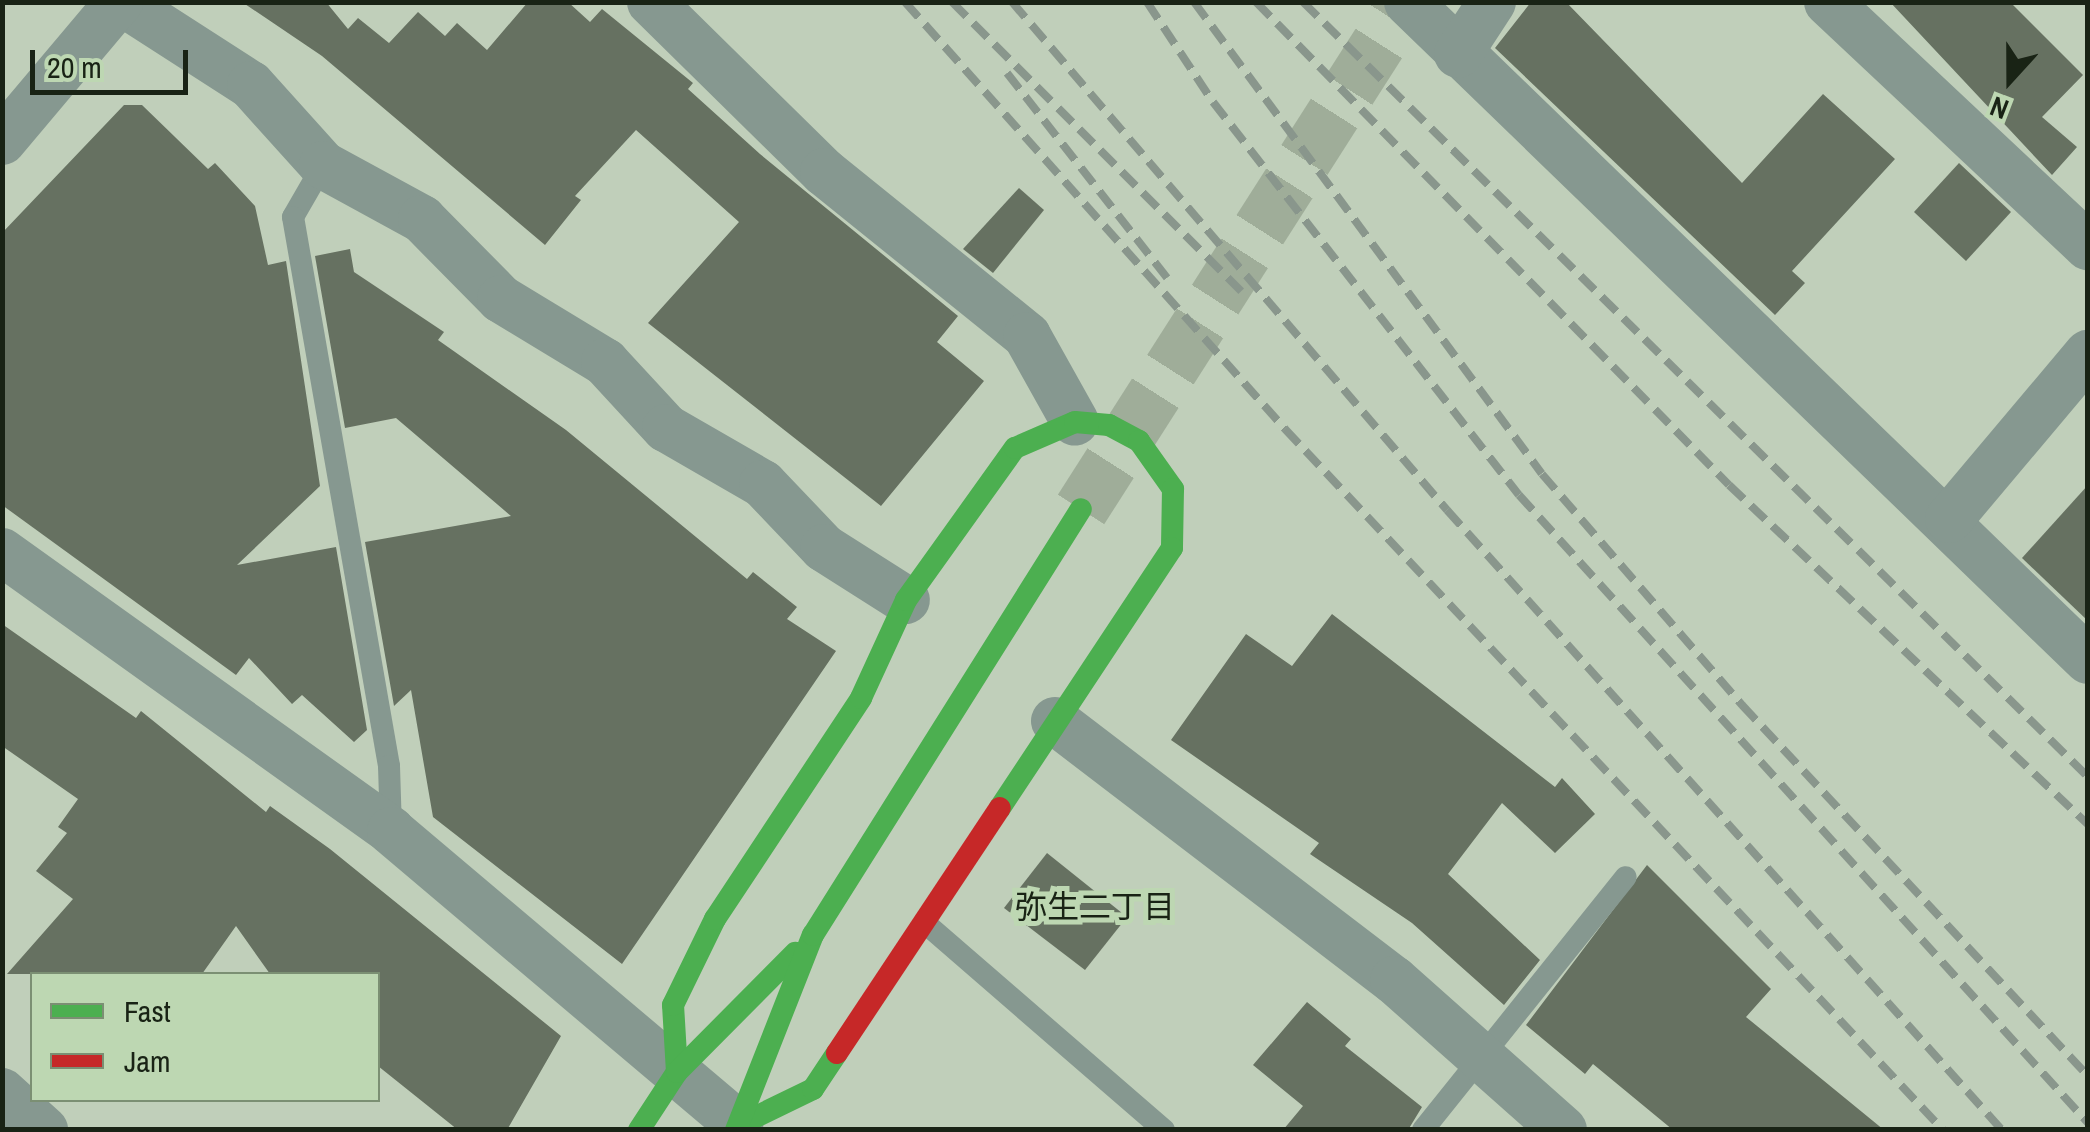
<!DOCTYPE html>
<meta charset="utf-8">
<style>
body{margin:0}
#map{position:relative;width:2090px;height:1132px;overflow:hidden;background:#c0cfba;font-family:"Archivo Narrow","Noto Sans JP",sans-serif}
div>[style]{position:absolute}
.building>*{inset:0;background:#667161}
.secondary-tunnel>*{height:55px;margin-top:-27.5px;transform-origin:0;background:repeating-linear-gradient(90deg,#9fad99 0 55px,transparent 0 83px)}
.lane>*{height:22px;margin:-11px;padding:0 11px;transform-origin:11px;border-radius:11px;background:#869890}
.street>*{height:48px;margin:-24px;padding:0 24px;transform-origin:24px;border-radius:24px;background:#869890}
.fast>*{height:22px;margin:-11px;padding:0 11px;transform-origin:11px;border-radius:11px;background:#4caf50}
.jam>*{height:22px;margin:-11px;padding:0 11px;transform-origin:11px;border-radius:11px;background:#c62828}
.rail>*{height:8px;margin-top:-4px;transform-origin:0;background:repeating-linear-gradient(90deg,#89968c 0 20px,transparent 0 30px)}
span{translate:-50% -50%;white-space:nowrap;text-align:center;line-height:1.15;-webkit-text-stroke:10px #bdd7b2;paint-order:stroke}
.neighbourhood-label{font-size:32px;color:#192315}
.frame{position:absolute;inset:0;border:5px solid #192315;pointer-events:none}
.legend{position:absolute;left:30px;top:972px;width:350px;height:130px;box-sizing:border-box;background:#bdd7b2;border:2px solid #7b8f73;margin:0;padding:12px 18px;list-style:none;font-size:30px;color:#192315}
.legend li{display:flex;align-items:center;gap:20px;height:50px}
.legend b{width:50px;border:2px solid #7b8f73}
.north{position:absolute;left:1960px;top:30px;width:100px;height:100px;-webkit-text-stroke:8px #bdd7b2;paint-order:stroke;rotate:201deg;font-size:28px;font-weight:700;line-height:40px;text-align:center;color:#192315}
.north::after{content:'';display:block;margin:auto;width:35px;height:45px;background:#192315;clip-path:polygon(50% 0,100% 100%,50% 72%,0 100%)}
.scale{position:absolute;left:30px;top:50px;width:158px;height:45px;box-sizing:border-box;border:5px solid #192315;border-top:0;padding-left:12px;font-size:30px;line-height:35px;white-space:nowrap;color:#192315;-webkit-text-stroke:8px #bdd7b2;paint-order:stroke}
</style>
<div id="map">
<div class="building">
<div style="clip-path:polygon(242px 2px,326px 2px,348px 29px,358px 18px,389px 43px,418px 12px,445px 36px,457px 23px,487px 50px,528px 2px,568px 2px,590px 22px,602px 9px,693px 83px,688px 89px,760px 154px,958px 316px,937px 342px,984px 381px,881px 506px,648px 323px,739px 222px,636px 130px,575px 196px,581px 200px,545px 245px,322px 56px)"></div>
<div style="clip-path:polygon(1531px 2px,1566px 2px,1742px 183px,1823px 94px,1895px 159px,1792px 271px,1805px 283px,1775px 315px,1495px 48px)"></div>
<div style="clip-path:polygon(1890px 2px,2010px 2px,2083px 75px,2042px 117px,2077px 147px,2052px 175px)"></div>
<div style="clip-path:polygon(124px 105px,142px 105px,208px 169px,215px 163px,255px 206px,268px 265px,286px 261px,320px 486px,237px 565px,336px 547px,367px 730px,354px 742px,302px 695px,292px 704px,249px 658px,236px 675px,2px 505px,2px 233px)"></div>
<div style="clip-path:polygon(1959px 163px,2011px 212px,1966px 261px,1914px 212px)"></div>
<div style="clip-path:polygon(1019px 188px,1044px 210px,993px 273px,963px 249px)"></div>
<div style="clip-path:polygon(350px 249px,354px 272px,444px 332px,438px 340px,566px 430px,747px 579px,753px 572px,797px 607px,787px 619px,836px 651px,622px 964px,433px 817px,411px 690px,394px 706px,365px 542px,511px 516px,396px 418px,345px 428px,315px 256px)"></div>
<div style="clip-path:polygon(2088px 485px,2088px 621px,2022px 558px)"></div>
<div style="clip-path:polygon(1332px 614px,1555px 787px,1562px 778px,1595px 814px,1555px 853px,1502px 803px,1448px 874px,1540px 960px,1504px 1005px,1412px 923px,1310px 854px,1319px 843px,1171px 740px,1246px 634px,1292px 666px)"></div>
<div style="clip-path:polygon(2px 624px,136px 718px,141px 711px,266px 812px,270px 806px,330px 849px,561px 1036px,507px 1130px,458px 1130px,378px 1066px,378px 974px,270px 974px,236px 926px,202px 974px,7px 974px,73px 899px,36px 871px,67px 833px,58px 827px,78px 799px,2px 746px)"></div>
<div style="clip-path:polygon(1047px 853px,1127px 917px,1085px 970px,1004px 908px)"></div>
<div style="clip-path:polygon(1647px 865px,1771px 989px,1746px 1017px,1884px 1130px,1673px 1130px,1593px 1064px,1585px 1074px,1526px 1025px)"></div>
<div style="clip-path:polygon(1307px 1002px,1351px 1039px,1345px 1046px,1422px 1107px,1408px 1130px,1283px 1130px,1303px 1106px,1253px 1065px)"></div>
</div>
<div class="secondary-tunnel">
<div style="left:1081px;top:509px;width:602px;rotate:-57.42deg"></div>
</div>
<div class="lane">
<div style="left:323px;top:165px;width:60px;rotate:120deg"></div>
<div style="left:293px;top:217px;width:557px;rotate:80.08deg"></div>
<div style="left:389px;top:766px;width:64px;rotate:88.2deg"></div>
<div style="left:925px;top:923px;width:316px;rotate:40.9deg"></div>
<div style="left:1423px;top:1130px;width:324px;rotate:-51.3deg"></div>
</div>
<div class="street">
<div style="left:122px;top:2px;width:153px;rotate:32.8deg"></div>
<div style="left:251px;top:85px;width:108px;rotate:48deg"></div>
<div style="left:323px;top:165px;width:113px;rotate:28.6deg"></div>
<div style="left:422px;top:219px;width:112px;rotate:45.4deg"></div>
<div style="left:501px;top:299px;width:122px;rotate:31.2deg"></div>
<div style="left:605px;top:362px;width:90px;rotate:47.3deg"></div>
<div style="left:666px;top:428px;width:112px;rotate:30deg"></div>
<div style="left:763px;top:484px;width:88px;rotate:46.4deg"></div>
<div style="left:824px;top:548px;width:97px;rotate:32.4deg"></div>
<div style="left:651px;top:2px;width:243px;rotate:44.5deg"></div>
<div style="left:824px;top:172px;width:261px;rotate:38.9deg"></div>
<div style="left:1027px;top:336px;width:98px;rotate:60.8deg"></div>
<div style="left:1408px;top:2px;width:946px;rotate:44.06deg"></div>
<div style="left:1828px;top:2px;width:357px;rotate:43.2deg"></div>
<div style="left:1458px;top:54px;width:62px;rotate:-56.8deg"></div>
<div style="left:2px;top:141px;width:182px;rotate:-49.9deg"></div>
<div style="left:1949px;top:519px;width:216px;rotate:-49.9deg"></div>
<div style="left:2px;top:552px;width:479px;rotate:35.6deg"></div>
<div style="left:391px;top:831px;width:456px;rotate:40.2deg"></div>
<div style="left:1055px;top:721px;width:427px;rotate:37.4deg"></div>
<div style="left:1394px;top:980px;width:226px;rotate:41.6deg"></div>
<div style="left:2px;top:1092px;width:57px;rotate:42.1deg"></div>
</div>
<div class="fast">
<div style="left:677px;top:1072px;width:67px;rotate:-93.4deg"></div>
<div style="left:673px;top:1005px;width:96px;rotate:-64deg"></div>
<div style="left:715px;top:919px;width:265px;rotate:-56.5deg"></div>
<div style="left:861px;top:698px;width:108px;rotate:-65.3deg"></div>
<div style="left:906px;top:600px;width:187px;rotate:-54.4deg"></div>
<div style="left:1015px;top:448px;width:65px;rotate:-23.4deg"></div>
<div style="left:1075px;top:422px;width:34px;rotate:5deg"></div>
<div style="left:1109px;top:425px;width:34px;rotate:28deg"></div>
<div style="left:1139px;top:441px;width:59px;rotate:54.7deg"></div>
<div style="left:1173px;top:489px;width:59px;rotate:91deg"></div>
<div style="left:1172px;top:548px;width:312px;rotate:123.5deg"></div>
<div style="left:739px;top:1125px;width:82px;rotate:-25.9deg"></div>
<div style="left:813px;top:1089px;width:43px;rotate:-56.3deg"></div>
<div style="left:639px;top:1130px;width:69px;rotate:-56.8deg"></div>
<div style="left:677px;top:1072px;width:168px;rotate:-45.2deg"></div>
<div style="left:736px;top:1130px;width:210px;rotate:-68.5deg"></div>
<div style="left:813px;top:935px;width:503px;rotate:-57.83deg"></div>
</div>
<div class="jam">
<div style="left:837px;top:1053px;width:294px;rotate:-56.4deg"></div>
</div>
<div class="rail">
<div style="left:905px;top:2px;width:572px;rotate:48.33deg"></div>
<div style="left:1285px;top:429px;width:961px;rotate:46.81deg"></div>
<div style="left:952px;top:2px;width:409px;rotate:45deg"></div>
<div style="left:1012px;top:2px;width:669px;rotate:49.43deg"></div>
<div style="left:1447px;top:510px;width:832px;rotate:48.17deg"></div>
<div style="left:1147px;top:2px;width:120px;rotate:56.6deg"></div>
<div style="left:1213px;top:102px;width:498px;rotate:52.1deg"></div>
<div style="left:1519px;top:495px;width:847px;rotate:47.82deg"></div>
<div style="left:1194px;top:2px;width:586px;rotate:53.6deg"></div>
<div style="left:1542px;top:474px;width:306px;rotate:49.1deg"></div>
<div style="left:1742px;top:705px;width:507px;rotate:47deg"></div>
<div style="left:1256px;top:2px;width:676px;rotate:45.6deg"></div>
<div style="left:1729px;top:485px;width:494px;rotate:43.4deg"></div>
<div style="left:1303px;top:2px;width:1103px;rotate:44.63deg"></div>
<div style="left:1007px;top:73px;width:260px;rotate:52deg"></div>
</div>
<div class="neighbourhood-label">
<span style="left:1095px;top:907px">弥生二丁目</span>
</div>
<div class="frame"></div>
<ul class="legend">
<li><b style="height:12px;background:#4caf50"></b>Fast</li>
<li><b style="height:12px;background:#c62828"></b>Jam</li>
</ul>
<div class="north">N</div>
<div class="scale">20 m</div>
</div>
